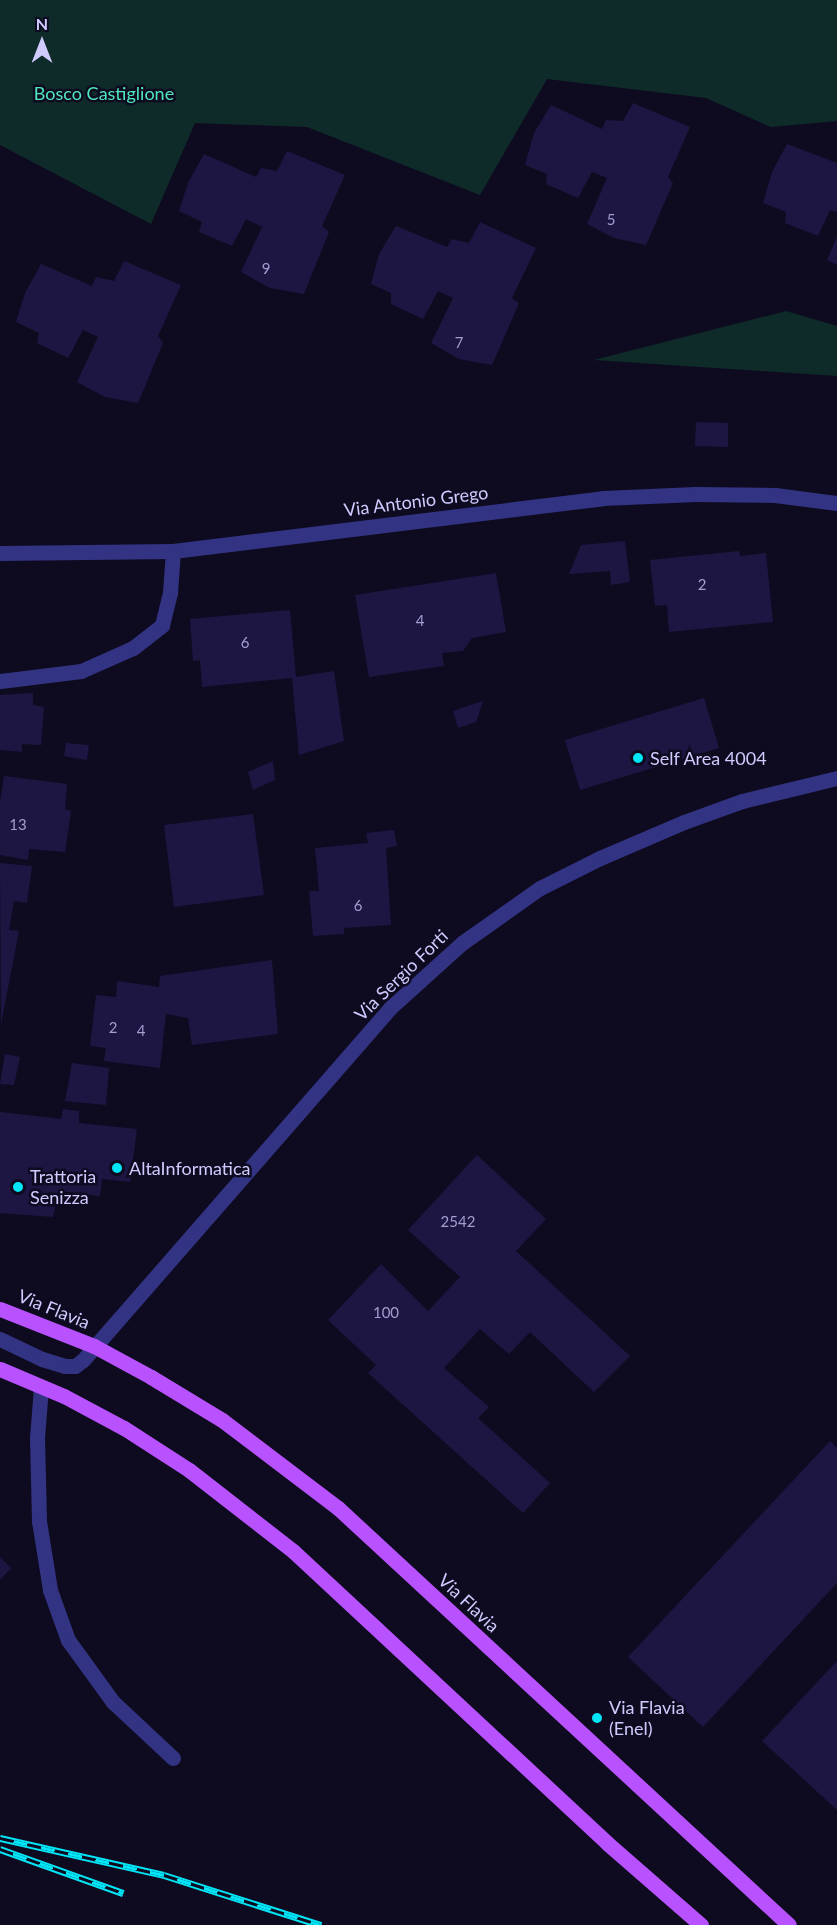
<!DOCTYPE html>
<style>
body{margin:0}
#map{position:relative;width:837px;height:1925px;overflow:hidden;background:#0e0b20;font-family:Lato,sans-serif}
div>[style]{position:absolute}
.green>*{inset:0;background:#0e2b29}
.building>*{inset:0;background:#1d1643}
.service>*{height:15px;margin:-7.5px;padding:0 7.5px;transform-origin:7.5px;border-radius:7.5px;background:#333383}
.minor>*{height:15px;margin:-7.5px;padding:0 7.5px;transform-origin:7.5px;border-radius:7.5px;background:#333383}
.primary>*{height:15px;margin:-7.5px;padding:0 7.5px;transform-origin:7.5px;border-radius:7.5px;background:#b852ff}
.rail>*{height:7px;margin-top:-3.5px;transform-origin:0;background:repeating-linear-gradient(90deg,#0e0b20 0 14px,#00e6f6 0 28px);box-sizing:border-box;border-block:2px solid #00e6f6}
.dots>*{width:16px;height:16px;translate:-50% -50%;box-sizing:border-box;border:3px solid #0e0b20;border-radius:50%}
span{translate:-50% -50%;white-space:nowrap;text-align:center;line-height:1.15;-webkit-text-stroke:5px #0e0b20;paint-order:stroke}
.number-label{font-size:15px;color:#a29ed0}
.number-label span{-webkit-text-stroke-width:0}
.park-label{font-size:18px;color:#4fe6bb}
.street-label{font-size:18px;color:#cfcbff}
.poi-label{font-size:18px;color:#cfcbff}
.left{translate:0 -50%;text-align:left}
.north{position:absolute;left:12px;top:12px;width:60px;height:60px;-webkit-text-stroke:4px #0e0b20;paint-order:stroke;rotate:0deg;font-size:16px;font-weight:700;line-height:24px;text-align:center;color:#cfcbff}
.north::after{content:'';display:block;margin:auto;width:21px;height:27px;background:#cfcbff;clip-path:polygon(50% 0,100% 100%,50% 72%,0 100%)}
</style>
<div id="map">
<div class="green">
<div style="clip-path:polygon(0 0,837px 0,837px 121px,771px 127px,706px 98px,547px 79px,480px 195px,307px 127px,195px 123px,151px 224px,0 145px)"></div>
<div style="clip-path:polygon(786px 311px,837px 326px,837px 376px,594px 360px)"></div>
</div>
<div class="building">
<div style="clip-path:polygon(633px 103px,690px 127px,668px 177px,673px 183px,646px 245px,614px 238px,587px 224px,607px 178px,592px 172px,578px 198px,546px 184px,547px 174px,525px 165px,534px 133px,551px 105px,602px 129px,606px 120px,623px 121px)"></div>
<div style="clip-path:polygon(787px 144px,837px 163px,837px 212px,830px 210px,818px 236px,785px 223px,786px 212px,763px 203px,772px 172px)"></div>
<div style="clip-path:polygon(287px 151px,345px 175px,322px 226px,329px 232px,304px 294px,270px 288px,241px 272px,262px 227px,246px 219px,232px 246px,199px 232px,202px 222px,179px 211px,188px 183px,204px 154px,256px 177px,261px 168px,277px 171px)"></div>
<div style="clip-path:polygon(480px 222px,536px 248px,512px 298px,519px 303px,492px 365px,459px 359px,431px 343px,453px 298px,438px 291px,423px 319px,391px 304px,391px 293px,371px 284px,379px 254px,396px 226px,447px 247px,452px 239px,469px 243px)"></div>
<div style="clip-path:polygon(837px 236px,837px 265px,827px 260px)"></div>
<div style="clip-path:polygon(124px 261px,181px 285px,158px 336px,163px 343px,138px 403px,105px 397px,77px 382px,98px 337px,83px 330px,68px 358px,37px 343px,39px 333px,16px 322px,25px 293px,41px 264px,92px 286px,96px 277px,114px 281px)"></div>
<div style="clip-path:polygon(696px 422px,728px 423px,728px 447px,695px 446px)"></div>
<div style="clip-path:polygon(625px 541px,630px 582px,611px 585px,610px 571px,569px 574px,581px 545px)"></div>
<div style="clip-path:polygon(739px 551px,740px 556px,766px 553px,773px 622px,669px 632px,667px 605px,655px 606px,650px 560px)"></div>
<div style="clip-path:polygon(496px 573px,506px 632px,472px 638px,463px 651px,442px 653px,444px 666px,369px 677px,355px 595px)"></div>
<div style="clip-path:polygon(290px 610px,296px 677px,334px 671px,344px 741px,299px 755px,292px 678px,202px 687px,200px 660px,193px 661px,190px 619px)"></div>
<div style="clip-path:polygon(33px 693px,33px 705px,44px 707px,41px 745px,22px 744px,22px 752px,0 750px,0 695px)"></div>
<div style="clip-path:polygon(704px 698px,719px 748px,580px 790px,565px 740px)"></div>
<div style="clip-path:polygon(483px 701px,476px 722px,458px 728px,453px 711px)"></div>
<div style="clip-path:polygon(66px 743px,89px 745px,87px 760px,64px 756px)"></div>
<div style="clip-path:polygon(273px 761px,275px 780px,253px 790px,248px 772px)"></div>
<div style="clip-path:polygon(4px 776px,67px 784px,65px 809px,71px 811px,65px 852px,29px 849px,28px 860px,0 855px,0 802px)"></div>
<div style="clip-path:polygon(253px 814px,264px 895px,174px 907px,164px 825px)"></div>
<div style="clip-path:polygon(394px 830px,397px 846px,386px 848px,391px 925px,344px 928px,344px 934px,313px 936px,309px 891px,319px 891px,315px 848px,368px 843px,366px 833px)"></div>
<div style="clip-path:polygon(0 863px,32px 866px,27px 903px,14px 901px,12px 912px,9px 930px,19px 931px,1px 1024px)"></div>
<div style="clip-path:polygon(272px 960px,278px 1034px,192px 1045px,188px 1018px,166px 1014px,160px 1068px,104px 1061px,106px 1048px,90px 1046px,96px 995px,116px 997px,117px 981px,159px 987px,160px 976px)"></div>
<div style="clip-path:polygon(5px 1054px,20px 1057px,14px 1085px,0 1084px)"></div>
<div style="clip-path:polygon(72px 1063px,109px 1068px,106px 1105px,65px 1101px)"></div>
<div style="clip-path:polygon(63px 1109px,79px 1111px,79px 1123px,137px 1129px,130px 1182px,102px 1179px,100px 1196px,59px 1191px,53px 1217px,0 1213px,0 1112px,61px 1119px)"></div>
<div style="clip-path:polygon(477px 1155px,546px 1219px,516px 1251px,630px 1356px,594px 1392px,530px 1332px,509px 1354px,480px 1329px,444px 1368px,489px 1407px,478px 1418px,550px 1483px,523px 1513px,368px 1373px,376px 1365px,328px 1320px,381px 1264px,428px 1311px,460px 1277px,408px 1230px)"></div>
<div style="clip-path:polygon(830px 1441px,837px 1448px,837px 1583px,703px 1727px,628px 1657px)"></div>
<div style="clip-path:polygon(0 1557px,11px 1568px,0 1580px)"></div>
<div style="clip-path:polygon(837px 1661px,837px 1810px,762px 1741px)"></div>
</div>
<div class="service">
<div style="left:41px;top:1387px;width:51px;rotate:94.5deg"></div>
<div style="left:37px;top:1438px;width:83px;rotate:88.6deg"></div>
<div style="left:39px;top:1521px;width:70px;rotate:80.9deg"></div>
<div style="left:50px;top:1590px;width:53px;rotate:70.2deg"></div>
<div style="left:68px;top:1640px;width:77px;rotate:54deg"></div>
<div style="left:113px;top:1702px;width:82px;rotate:43deg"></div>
</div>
<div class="minor">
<div style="left:0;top:553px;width:173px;rotate:-0.7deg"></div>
<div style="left:173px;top:551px;width:433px;rotate:-7deg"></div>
<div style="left:603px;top:498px;width:92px;rotate:-2.5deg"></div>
<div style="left:695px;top:494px;width:80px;rotate:0.7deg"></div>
<div style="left:775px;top:495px;width:63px;rotate:7.4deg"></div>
<div style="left:0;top:681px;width:82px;rotate:-7deg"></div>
<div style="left:81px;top:671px;width:57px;rotate:-23.9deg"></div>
<div style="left:133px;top:648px;width:37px;rotate:-38deg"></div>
<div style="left:162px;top:625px;width:34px;rotate:-76deg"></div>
<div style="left:170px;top:592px;width:41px;rotate:-85.8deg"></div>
<div style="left:0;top:1339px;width:47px;rotate:25.5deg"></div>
<div style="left:42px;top:1359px;width:24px;rotate:17deg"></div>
<div style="left:65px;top:1366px;width:10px"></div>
<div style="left:75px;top:1366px;width:10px;rotate:-37deg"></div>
<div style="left:83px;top:1360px;width:467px;rotate:-48.9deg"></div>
<div style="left:390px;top:1008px;width:97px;rotate:-42.1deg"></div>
<div style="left:462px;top:943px;width:95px;rotate:-35.2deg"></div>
<div style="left:540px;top:888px;width:67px;rotate:-26.6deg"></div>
<div style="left:600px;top:858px;width:91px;rotate:-23.2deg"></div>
<div style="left:684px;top:822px;width:62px;rotate:-19.9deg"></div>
<div style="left:742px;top:801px;width:98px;rotate:-13.6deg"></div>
</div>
<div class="primary">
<div style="left:0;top:1309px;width:101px;rotate:21.5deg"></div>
<div style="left:94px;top:1346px;width:65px;rotate:28.5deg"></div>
<div style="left:151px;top:1377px;width:83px;rotate:31.2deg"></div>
<div style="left:222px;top:1420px;width:146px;rotate:37.2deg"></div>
<div style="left:338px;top:1508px;width:614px;rotate:42.76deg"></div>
<div style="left:0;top:1369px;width:69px;rotate:22.9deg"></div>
<div style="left:64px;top:1396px;width:68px;rotate:28.1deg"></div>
<div style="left:124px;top:1428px;width:77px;rotate:32.9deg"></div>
<div style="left:189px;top:1470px;width:132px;rotate:37.9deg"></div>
<div style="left:293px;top:1551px;width:429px;rotate:42.9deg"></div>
<div style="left:607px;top:1843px;width:125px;rotate:41.1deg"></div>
</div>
<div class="rail">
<div style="left:0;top:1838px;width:168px;rotate:12.7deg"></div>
<div style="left:164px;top:1875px;width:165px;rotate:17.7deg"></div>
<div style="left:0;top:1849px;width:131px;rotate:19.7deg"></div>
</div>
<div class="dots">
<div style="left:638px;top:758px;background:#00e6f6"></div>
<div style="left:117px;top:1168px;background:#00e6f6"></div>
<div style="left:18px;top:1187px;background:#00e6f6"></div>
<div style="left:597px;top:1718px;background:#00e6f6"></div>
</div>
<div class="number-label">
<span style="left:611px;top:220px">5</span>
<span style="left:266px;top:269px">9</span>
<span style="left:459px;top:343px">7</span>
<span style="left:702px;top:585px">2</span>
<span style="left:420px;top:621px">4</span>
<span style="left:245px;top:643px">6</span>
<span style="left:18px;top:825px">13</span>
<span style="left:358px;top:906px">6</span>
<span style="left:113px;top:1028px">2</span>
<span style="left:141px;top:1031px">4</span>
<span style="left:458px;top:1222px">2542</span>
<span style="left:386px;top:1313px">100</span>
</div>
<div class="park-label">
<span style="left:104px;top:93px">Bosco Castiglione</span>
</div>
<div class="street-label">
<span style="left:416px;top:501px;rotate:-7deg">Via Antonio Grego</span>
<span style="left:401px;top:975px;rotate:-44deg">Via Sergio Forti</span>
<span style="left:54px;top:1309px;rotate:22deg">Via Flavia</span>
<span style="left:469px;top:1603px;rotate:43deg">Via Flavia</span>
</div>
<div class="poi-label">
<span class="left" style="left:650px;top:758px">Self Area 4004</span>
<span class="left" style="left:129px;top:1168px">AltaInformatica</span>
<span class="left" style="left:30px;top:1187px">Trattoria<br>Senizza</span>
<span class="left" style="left:609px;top:1718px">Via Flavia<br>(Enel)</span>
</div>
<div class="north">N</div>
</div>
